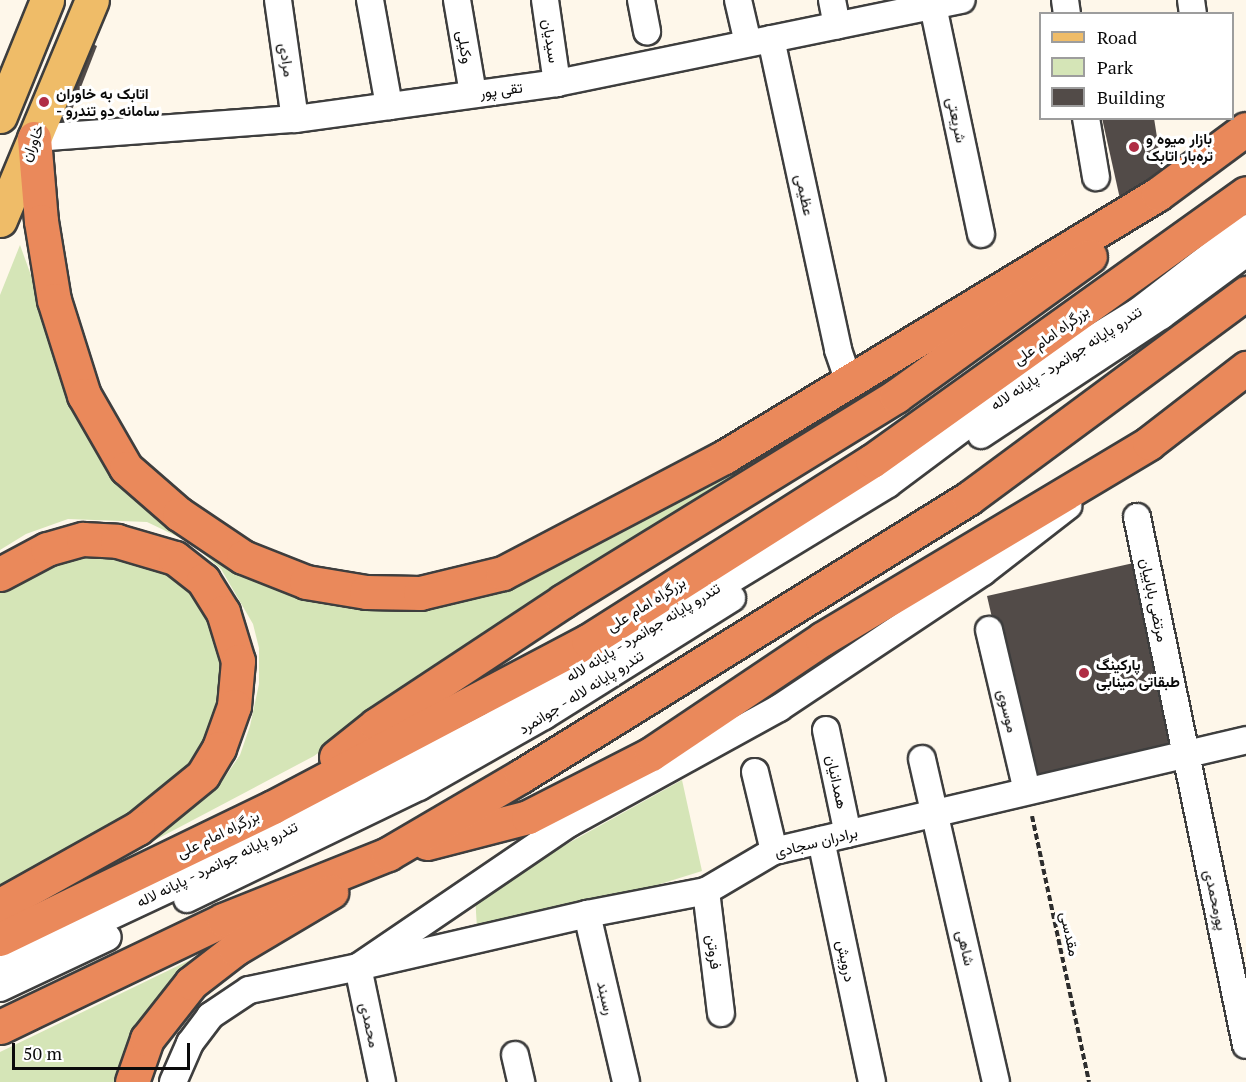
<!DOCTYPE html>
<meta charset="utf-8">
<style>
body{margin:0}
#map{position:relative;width:1246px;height:1082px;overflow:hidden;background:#fef7ea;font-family:"PT Serif",Vazirmatn,serif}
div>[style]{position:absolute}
.green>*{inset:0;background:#d5e5b7}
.building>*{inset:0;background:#524b48}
.path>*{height:4px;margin-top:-2px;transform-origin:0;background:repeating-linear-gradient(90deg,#2d2d2d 0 6px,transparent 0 9px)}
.roads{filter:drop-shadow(2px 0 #3e3e3e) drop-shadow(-2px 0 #3e3e3e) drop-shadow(0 2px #3e3e3e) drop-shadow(0 -2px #3e3e3e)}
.minor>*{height:26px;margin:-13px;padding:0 13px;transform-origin:13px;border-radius:13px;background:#fff}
.major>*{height:33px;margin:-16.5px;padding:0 16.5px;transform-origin:16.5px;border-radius:16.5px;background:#efbc68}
.highway>*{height:33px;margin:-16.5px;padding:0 16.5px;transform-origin:16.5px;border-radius:16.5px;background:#ea895b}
.dots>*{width:16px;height:16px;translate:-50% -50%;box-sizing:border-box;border:3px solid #fff;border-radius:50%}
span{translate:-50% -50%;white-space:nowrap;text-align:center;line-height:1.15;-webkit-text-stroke:6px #fff;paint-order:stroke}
.street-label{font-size:15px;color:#0b0b0b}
.poi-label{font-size:15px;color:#0b0b0b;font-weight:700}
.left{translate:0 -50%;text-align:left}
.legend{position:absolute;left:1039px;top:12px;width:195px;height:108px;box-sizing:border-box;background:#fff;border:2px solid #9d9d9d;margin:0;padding:8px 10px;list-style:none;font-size:18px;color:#0b0b0b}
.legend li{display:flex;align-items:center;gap:12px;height:30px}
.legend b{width:30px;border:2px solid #9d9d9d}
.scale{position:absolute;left:12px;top:1043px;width:178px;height:27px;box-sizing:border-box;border:3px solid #0b0b0b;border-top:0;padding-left:8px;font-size:18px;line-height:21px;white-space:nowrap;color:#0b0b0b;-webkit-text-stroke:4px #fff;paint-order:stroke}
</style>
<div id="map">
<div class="green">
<div style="clip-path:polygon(20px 245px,77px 402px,201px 542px,422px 604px,940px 340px,964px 335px,414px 683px,314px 756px,53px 894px,157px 830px,225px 777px,240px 755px,250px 726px,259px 684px,259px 648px,253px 624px,221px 569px,191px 543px,147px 522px,68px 519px,26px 534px,0 550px,0 295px)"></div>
<div style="clip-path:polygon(82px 547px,174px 574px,195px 596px,220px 641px,225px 687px,207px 745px,171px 789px,0 893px,0 584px)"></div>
<div style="clip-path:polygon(682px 780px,702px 871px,641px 890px,477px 928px,475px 895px)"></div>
<div style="clip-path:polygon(254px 929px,122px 1082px,0 1082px,0 1052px)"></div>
</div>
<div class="building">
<div style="clip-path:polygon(84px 40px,97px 46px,65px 128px,52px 123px)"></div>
<div style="clip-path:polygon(1102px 118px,1154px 118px,1163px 176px,1120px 199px)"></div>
<div style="clip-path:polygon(1138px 562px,1181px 750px,1030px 783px,987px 596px)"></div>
</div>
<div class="path">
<div style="left:1032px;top:816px;width:272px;rotate:77.9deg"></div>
</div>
<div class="roads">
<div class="minor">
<div style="left:278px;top:0;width:120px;rotate:81.9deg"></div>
<div style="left:370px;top:0;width:108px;rotate:79.8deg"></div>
<div style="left:457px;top:0;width:95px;rotate:80.3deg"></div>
<div style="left:545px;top:0;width:84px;rotate:81.8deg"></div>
<div style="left:641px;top:0;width:32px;rotate:79deg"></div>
<div style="left:738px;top:0;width:44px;rotate:76.9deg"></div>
<div style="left:832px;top:0;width:26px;rotate:79deg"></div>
<div style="left:1065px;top:0;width:14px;rotate:82deg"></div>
<div style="left:1191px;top:0;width:14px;rotate:82deg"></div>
<div style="left:933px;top:6px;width:233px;rotate:78.1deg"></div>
<div style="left:771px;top:39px;width:318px;rotate:77.8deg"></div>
<div style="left:838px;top:350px;width:36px;rotate:71deg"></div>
<div style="left:1086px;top:118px;width:60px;rotate:80.4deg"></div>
<div style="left:34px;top:138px;width:262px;rotate:-4.2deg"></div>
<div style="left:295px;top:119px;width:264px;rotate:-7.8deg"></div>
<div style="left:557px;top:83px;width:413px;rotate:-11.6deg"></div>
<div style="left:981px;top:435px;width:216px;rotate:-33.5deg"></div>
<div style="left:1161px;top:316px;width:106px;rotate:-36.5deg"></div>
<div style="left:1137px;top:517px;width:539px;rotate:78.34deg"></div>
<div style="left:989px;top:630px;width:165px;rotate:76.7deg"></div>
<div style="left:826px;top:730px;width:106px;rotate:78.1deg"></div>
<div style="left:922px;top:759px;width:331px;rotate:77.1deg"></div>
<div style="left:755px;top:772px;width:81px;rotate:76.5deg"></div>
<div style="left:821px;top:840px;width:247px;rotate:78.1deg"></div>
<div style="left:706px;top:891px;width:123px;rotate:83deg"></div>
<div style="left:187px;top:899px;width:258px;rotate:-25.8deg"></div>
<div style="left:419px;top:787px;width:144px;rotate:-29.6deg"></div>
<div style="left:544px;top:716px;width:222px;rotate:-32.1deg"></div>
<div style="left:587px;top:914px;width:172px;rotate:76.9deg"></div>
<div style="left:0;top:968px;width:195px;rotate:-25.1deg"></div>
<div style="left:177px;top:885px;width:347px;rotate:-26.9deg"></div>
<div style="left:487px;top:728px;width:469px;rotate:-31.3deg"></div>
<div style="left:888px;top:484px;width:179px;rotate:-36.8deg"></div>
<div style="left:1031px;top:377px;width:124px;rotate:-31.5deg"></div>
<div style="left:1137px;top:312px;width:138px;rotate:-37.6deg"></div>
<div style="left:0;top:988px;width:119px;rotate:-25.3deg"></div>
<div style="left:515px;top:1055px;width:28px;rotate:77deg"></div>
<div style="left:173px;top:1082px;width:43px;rotate:-66.4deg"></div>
<div style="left:190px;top:1043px;width:34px;rotate:-53deg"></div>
<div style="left:210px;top:1016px;width:47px;rotate:-33.7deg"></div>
<div style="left:249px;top:990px;width:111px;rotate:-11.9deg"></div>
<div style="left:358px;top:967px;width:256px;rotate:-34.2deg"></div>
<div style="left:570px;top:823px;width:239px;rotate:-28.8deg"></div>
<div style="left:779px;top:708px;width:245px;rotate:-33.7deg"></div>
<div style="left:983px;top:572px;width:108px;rotate:-37.8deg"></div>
<div style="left:382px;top:1082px;width:117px;rotate:-101.8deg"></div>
<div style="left:358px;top:967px;width:235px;rotate:-13deg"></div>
<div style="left:587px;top:914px;width:121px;rotate:-10.9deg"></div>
<div style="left:706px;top:891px;width:79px;rotate:-30.5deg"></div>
<div style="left:774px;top:851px;width:485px;rotate:-13.2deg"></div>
</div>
<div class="major">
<div style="left:0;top:116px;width:125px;rotate:-67.9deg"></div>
<div style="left:0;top:220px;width:238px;rotate:-67.3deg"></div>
</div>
<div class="highway">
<div style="left:34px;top:138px;width:83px;rotate:85.2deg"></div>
<div style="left:41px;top:221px;width:80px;rotate:80.7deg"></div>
<div style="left:54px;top:300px;width:100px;rotate:72.5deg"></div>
<div style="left:84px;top:395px;width:84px;rotate:60.1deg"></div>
<div style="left:126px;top:468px;width:70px;rotate:41deg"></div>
<div style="left:179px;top:514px;width:77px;rotate:33.9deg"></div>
<div style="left:243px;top:557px;width:68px;rotate:21.6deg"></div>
<div style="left:306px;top:582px;width:61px;rotate:9.5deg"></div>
<div style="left:366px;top:592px;width:54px;rotate:1.1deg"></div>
<div style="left:420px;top:593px;width:85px;rotate:-13.5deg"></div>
<div style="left:503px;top:573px;width:250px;rotate:-27.7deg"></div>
<div style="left:724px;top:457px;width:507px;rotate:-31.22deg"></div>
<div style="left:1158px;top:194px;width:109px;rotate:-36.5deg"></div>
<div style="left:0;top:574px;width:53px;rotate:-28deg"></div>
<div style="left:47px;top:549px;width:37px;rotate:-16deg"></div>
<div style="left:83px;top:539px;width:34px;rotate:3deg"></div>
<div style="left:117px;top:541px;width:60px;rotate:16.3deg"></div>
<div style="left:175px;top:558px;width:36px;rotate:38deg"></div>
<div style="left:203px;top:580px;width:38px;rotate:58deg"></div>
<div style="left:223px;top:612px;width:51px;rotate:73deg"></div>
<div style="left:238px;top:661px;width:45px;rotate:95.1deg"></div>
<div style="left:234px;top:706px;width:45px;rotate:109.7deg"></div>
<div style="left:219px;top:748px;width:31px;rotate:121deg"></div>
<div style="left:203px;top:775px;width:84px;rotate:140.8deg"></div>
<div style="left:138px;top:828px;width:158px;rotate:150.8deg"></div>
<div style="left:336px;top:757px;width:51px;rotate:-38.7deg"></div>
<div style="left:376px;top:725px;width:224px;rotate:-33.5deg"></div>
<div style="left:563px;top:601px;width:391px;rotate:-31.6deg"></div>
<div style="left:896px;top:396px;width:239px;rotate:-35.8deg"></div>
<div style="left:427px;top:843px;width:104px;rotate:-14.4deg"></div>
<div style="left:528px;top:817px;width:138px;rotate:-27.1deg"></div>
<div style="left:651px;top:754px;width:206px;rotate:-33.9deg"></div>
<div style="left:822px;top:639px;width:381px;rotate:-30.9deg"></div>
<div style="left:1149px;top:443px;width:123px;rotate:-37.7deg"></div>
<div style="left:0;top:939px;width:303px;rotate:-25.8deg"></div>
<div style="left:273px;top:807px;width:356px;rotate:-27.8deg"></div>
<div style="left:588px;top:641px;width:336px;rotate:-32.4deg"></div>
<div style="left:872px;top:461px;width:460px;rotate:-35.6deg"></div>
<div style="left:0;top:1027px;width:247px;rotate:-25.6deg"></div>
<div style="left:223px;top:920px;width:178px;rotate:-21.8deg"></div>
<div style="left:388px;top:854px;width:154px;rotate:-30.4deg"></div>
<div style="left:521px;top:776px;width:527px;rotate:-31.82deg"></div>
<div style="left:969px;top:498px;width:345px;rotate:-36.5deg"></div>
<div style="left:132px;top:1082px;width:46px;rotate:-70.8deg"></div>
<div style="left:147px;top:1039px;width:71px;rotate:-51.8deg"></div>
<div style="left:191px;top:983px;width:56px;rotate:-37.7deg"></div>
<div style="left:235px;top:949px;width:112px;rotate:-30.7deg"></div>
</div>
</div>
<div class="dots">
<div style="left:44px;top:102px;background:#b02d45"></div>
<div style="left:1134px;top:147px;background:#b02d45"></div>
<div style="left:1084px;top:673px;background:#b02d45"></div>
</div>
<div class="street-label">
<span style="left:551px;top:41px;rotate:81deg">سیدیان</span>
<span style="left:465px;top:47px;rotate:80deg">وکیلی</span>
<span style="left:287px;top:60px;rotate:82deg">مرادی</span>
<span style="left:501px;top:90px;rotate:-8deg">تقی پور</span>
<span style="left:957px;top:120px;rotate:78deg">شریعتی</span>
<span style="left:32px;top:143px;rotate:-67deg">خاوران</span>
<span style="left:805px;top:195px;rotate:78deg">عظیمی</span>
<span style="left:1051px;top:335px;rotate:-36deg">بزرگراه امام علی</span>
<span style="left:1066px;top:358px;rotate:-33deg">تندرو پایانه جوانمرد - پایانه لاله</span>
<span style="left:1154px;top:600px;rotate:78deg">مرتضی باباییان</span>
<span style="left:646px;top:604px;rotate:-32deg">بزرگراه امام علی</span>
<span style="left:643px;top:632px;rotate:-31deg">تندرو پایانه جوانمرد - پایانه لاله</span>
<span style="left:581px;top:692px;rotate:-32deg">تندرو پایانه لاله - جوانمرد</span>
<span style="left:1008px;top:711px;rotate:77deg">موسوی</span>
<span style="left:837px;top:782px;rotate:78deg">همدانیان</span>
<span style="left:218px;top:834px;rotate:-26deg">بزرگراه امام علی</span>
<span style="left:816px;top:842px;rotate:-14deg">برادران سجادی</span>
<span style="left:217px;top:864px;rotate:-26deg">تندرو پایانه جوانمرد - پایانه لاله</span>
<span style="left:1216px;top:900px;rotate:78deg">پورمحمدی</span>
<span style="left:1070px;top:934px;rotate:78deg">مقدسی</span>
<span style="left:966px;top:948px;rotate:77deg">شاهی</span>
<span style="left:714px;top:952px;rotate:83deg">فروتن</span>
<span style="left:846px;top:961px;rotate:78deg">درویش</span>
<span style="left:606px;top:998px;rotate:77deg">رسبند</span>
<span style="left:370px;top:1025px;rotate:78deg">محمدی</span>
</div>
<div class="poi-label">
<span class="left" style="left:56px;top:102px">اتابک به خاوران<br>- سامانه دو تندرو</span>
<span class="left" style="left:1146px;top:147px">بازار میوه و<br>تره‌بار اتابک</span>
<span class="left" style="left:1096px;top:673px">پارکینگ<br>طبقاتی مینابی</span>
</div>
<ul class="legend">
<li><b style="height:8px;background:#efbc68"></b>Road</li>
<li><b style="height:16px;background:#d5e5b7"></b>Park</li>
<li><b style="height:16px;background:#524b48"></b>Building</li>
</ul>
<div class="scale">50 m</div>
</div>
